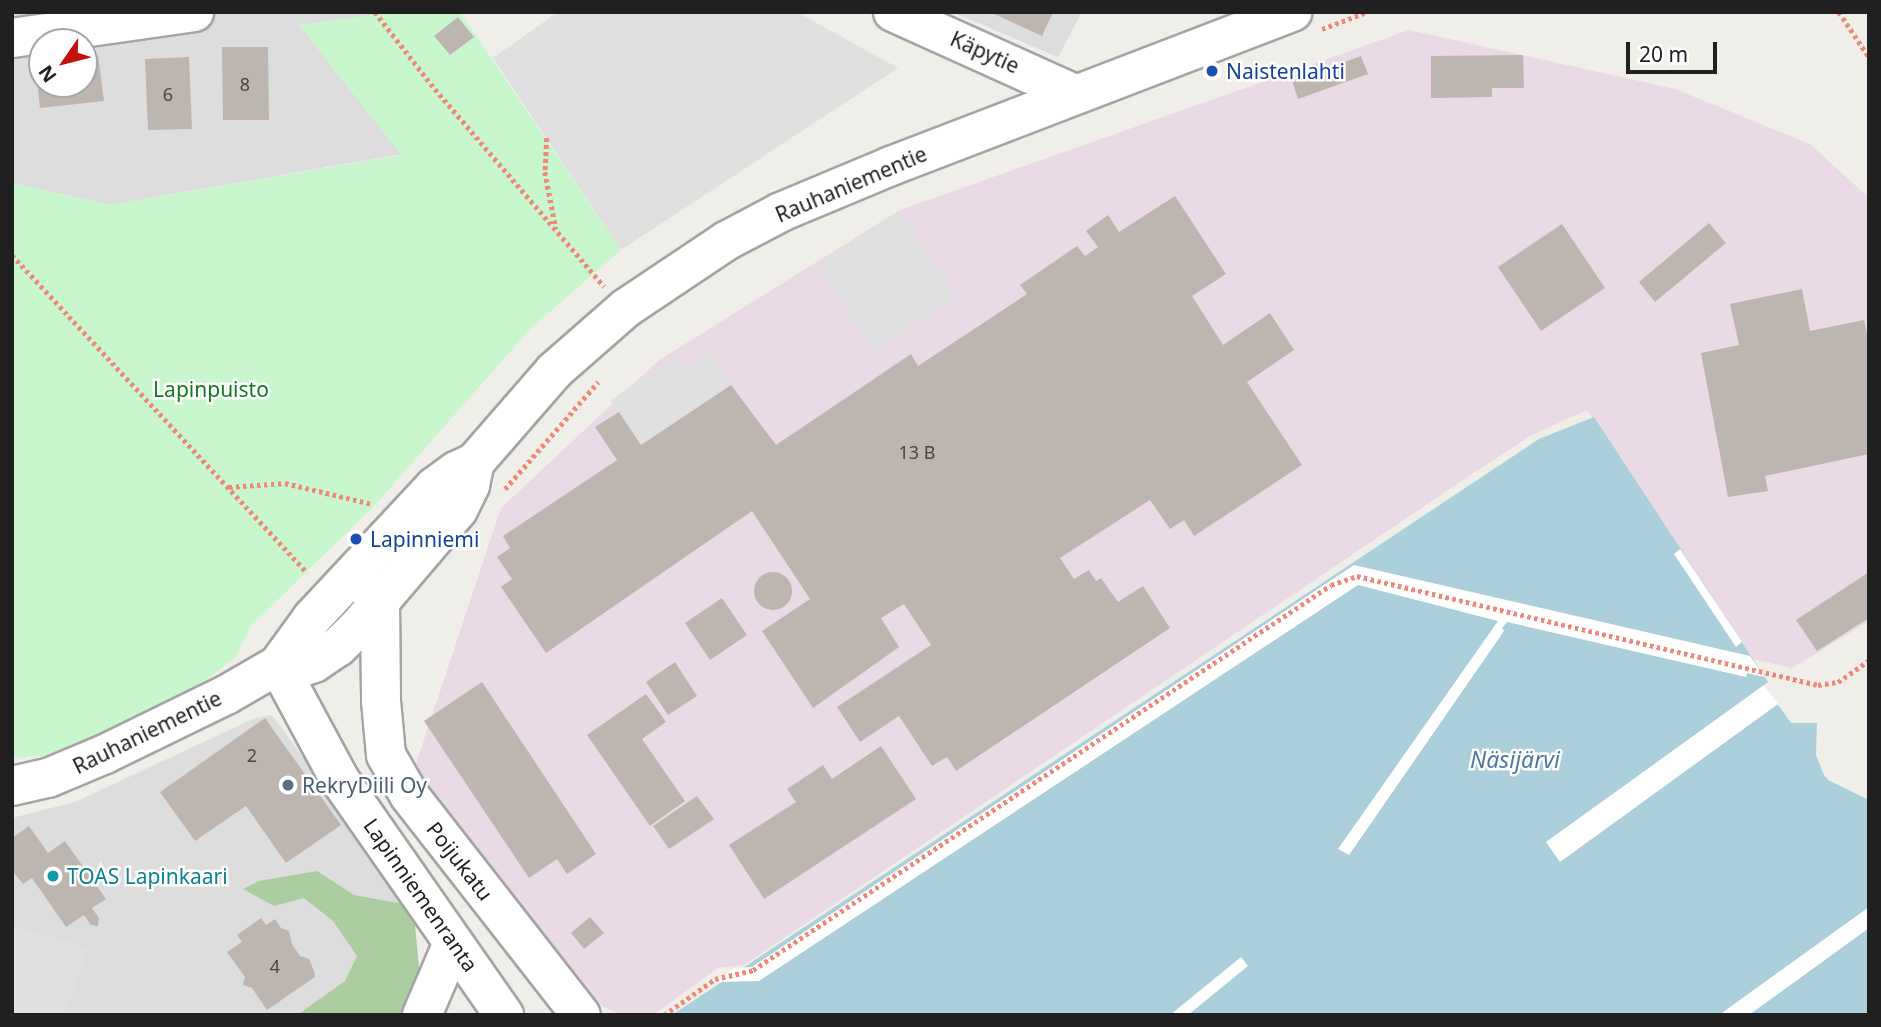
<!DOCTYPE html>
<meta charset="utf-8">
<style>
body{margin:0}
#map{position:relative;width:1881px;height:1027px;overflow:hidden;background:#f0eee8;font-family:"Noto Sans",sans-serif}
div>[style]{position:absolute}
.residential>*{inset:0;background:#dedddd}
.industrial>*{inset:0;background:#e9dae6}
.forest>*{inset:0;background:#abcd9f}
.park>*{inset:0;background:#c8f7cd}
.parking>*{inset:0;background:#e0e0e0}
.water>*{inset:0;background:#abcfdb}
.pier>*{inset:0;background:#fff}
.building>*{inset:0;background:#bdb6b0}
.round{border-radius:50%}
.path>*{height:4.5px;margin-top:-2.25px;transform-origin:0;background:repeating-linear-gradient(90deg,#f18777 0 3.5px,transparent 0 7px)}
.roads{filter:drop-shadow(2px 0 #a4a4a4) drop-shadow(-2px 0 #a4a4a4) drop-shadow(0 2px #a4a4a4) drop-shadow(0 -2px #a4a4a4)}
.minor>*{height:38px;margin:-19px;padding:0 19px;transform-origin:19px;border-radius:19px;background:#fff}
.dots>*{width:19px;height:19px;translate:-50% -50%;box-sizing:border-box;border:4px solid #fff;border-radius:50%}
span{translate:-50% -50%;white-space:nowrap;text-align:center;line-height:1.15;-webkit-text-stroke:5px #fff;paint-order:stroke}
.number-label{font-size:18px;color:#474644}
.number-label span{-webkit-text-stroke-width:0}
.street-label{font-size:21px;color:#202020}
.transit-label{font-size:21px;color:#164399}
.left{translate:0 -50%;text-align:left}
.park-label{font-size:21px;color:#137a1e}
.service-label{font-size:21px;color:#4e5e75}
.culture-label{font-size:21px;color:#0d838f}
.water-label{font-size:23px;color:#4f77a3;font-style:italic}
.frame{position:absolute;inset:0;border:14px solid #202020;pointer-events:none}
.north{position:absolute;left:28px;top:28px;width:70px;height:70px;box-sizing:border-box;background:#fff;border:2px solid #a6a6a6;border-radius:50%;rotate:235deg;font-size:19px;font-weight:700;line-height:28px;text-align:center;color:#202020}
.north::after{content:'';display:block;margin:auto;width:24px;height:32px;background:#c4110d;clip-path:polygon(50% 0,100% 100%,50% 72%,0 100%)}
.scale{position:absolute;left:1626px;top:42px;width:91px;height:32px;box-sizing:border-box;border:4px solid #202020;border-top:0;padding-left:9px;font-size:21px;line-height:24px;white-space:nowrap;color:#202020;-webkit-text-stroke:5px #fff;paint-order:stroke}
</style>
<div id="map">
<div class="residential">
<div style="clip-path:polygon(evenodd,12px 12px,391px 12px,300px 26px,402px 154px,110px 205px,12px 183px,12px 12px,42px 42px,84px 42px,84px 84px,42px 84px,42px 42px)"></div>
<div style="clip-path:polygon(952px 12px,1082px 12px,1058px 57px)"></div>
<div style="clip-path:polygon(272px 715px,341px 809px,415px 925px,419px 968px,403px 1015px,12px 1015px,12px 818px,75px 802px,255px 718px)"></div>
</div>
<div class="industrial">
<div style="clip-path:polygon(1409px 30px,1675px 89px,1810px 144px,1869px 198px,1869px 621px,1792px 668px,1753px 659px,1587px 410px,1530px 436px,1463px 480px,744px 965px,718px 968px,653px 1015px,620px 1015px,602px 1006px,414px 770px,501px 508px,658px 361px,900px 210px)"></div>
</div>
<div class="forest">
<div style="clip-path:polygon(317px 871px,354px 895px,403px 904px,415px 925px,419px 968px,403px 1015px,297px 1015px,345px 981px,357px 956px,333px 921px,304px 898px,274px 906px,243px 889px,259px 881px)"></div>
</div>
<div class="park">
<div style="clip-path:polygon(391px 12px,460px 12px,621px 250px,531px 328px,377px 503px,251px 626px,235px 658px,189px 692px,125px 726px,56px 755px,12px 758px,12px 183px,110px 205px,401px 155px,299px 25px)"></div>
</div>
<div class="parking">
<div style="clip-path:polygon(558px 12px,797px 12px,898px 68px,621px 250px,493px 58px)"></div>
<div style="clip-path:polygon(900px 210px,957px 297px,874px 351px,817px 264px)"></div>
<div style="clip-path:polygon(709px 351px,731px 385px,641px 445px,611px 400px,678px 355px,686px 367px)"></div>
<div style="clip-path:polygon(12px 925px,88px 948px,65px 1015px,12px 1015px)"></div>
</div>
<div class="water">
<div style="clip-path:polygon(1594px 417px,1753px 659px,1768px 682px,1764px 685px,1791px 723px,1817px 723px,1816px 755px,1824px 775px,1828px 780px,1869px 800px,1869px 1015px,672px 1015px,1539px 439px)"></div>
</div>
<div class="pier">
<div style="clip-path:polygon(1680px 549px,1742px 642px,1736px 647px,1674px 554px)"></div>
<div style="clip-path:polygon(1354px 565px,1750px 656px,1765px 677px,1747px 673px,1746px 677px,1507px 622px,1502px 628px,1504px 631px,1349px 855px,1338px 849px,1498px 621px,1358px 585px,759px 981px,715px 982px,735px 968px,752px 967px)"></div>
<div style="clip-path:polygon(1764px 685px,1778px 704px,1560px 862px,1546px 842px)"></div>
<div style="clip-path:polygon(1869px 907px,1869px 928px,1749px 1015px,1719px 1015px)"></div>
<div style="clip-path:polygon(1241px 957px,1248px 966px,1188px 1015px,1170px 1015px)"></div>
</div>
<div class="building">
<div style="clip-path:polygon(990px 12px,1053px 12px,1042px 36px)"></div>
<div style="clip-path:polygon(458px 17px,474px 37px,450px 55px,434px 36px)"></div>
<div style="clip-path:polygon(222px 47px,268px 47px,269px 120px,223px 120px)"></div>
<div style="clip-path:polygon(98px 55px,104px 101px,40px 108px,35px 61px,42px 61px,42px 84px,84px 84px,84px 56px)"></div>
<div style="clip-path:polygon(1523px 55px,1524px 88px,1492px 88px,1492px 97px,1431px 98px,1431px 56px)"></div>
<div style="clip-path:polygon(1361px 56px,1368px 74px,1298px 99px,1292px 81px)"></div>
<div style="clip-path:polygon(189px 57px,192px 129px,148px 130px,145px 59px)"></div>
<div style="clip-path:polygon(1175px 196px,1226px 274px,1192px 296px,1223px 345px,1270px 313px,1294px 350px,1247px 382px,1302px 465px,1194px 536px,1184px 520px,1170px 529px,1150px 500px,1060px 558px,1074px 579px,1089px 570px,1096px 581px,1101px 578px,1118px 602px,1143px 586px,1170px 628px,956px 771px,947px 757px,932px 766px,899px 716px,860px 742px,837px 707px,931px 645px,904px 604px,881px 618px,899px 647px,813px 708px,762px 631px,810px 599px,752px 511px,546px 653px,501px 587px,512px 579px,497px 557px,510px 548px,503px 536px,617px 460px,595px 427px,619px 412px,641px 445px,731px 385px,776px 445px,911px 354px,918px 366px,1027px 294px,1020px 285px,1077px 246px,1085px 256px,1098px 247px,1086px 231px,1108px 215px,1119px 232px)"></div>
<div style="clip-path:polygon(1709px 223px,1726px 243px,1655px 302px,1639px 282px)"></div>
<div style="clip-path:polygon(1562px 224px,1605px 288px,1541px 331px,1498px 267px)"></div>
<div style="clip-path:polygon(1802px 289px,1810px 331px,1864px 320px,1869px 344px,1869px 454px,1765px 476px,1768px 491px,1728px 497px,1701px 353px,1739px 345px,1730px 304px)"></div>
<div class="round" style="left:754px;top:572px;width:38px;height:38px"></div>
<div style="clip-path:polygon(1869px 572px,1869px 618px,1817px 651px,1796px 620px)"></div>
<div style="clip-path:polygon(722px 598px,747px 635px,710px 660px,685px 623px)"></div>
<div style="clip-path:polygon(675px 662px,697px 696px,668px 715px,646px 682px)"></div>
<div style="clip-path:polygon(482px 682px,596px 854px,567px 874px,557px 859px,529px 878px,424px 721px)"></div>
<div style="clip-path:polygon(646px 694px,666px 722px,642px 739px,685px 801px,650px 826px,587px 735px)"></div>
<div style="clip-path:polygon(265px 718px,341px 825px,286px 863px,246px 806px,195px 841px,160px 792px)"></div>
<div style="clip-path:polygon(881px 746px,916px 799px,764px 899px,729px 845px,796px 802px,787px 789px,823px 765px,832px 779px)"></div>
<div style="clip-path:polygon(697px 796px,714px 819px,669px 849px,653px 826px)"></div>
<div style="clip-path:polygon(29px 826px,48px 853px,65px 841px,106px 899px,92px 908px,99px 918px,98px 926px,91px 925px,84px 915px,66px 927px,32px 878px,23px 884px,14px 873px,12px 874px,12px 838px)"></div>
<div style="clip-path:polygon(590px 917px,604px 933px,584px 949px,571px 933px)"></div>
<div style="clip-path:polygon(261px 918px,266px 925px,275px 919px,281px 928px,289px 931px,292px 944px,300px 956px,309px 959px,314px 971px,315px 977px,267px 1010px,252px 988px,243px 985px,245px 977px,227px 952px,242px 942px,237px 935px)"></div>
</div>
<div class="path">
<div style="left:375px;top:12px;width:98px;rotate:52.1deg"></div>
<div style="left:435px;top:89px;width:260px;rotate:49.4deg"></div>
<div style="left:1821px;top:12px;width:9px"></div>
<div style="left:1839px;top:12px;width:54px;rotate:56.3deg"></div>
<div style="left:1322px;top:29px;width:48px;rotate:-20.7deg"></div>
<div style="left:547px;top:138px;width:34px;rotate:93deg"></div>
<div style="left:545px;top:172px;width:58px;rotate:79.1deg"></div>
<div style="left:12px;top:255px;width:434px;rotate:47.1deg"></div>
<div style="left:229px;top:487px;width:56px;rotate:-4.1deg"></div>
<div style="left:285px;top:483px;width:89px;rotate:13.6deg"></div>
<div style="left:505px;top:489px;width:142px;rotate:-49deg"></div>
<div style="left:664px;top:1015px;width:62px;rotate:-35.2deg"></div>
<div style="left:715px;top:979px;width:39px;rotate:-13deg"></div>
<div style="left:753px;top:970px;width:694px;rotate:-33.67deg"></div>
<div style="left:1331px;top:585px;width:28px;rotate:-19deg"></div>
<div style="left:1357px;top:576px;width:474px;rotate:13.3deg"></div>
<div style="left:1818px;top:685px;width:20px;rotate:-9deg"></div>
<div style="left:1838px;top:682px;width:38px;rotate:-35deg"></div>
</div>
<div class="roads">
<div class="minor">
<div style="left:893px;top:12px;width:200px;rotate:24.3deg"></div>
<div style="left:12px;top:38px;width:184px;rotate:-8.1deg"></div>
<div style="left:354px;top:574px;width:38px;rotate:47deg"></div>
<div style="left:380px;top:602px;width:99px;rotate:89.4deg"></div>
<div style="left:381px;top:701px;width:54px;rotate:84.7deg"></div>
<div style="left:386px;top:755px;width:46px;rotate:60.1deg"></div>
<div style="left:409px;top:795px;width:279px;rotate:52deg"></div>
<div style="left:278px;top:665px;width:131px;rotate:61.7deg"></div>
<div style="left:340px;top:780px;width:287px;rotate:55.1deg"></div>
<div style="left:278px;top:665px;width:22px;rotate:8deg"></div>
<div style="left:300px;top:668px;width:15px;rotate:-20deg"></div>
<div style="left:314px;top:663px;width:29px;rotate:-34deg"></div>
<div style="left:338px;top:647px;width:31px;rotate:-45deg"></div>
<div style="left:360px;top:625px;width:151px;rotate:-49.6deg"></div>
<div style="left:458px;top:510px;width:28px;rotate:-64deg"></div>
<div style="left:470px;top:485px;width:24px;rotate:-78deg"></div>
<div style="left:12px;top:786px;width:37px;rotate:-13deg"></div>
<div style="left:48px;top:778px;width:60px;rotate:-22.7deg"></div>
<div style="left:103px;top:755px;width:137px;rotate:-26deg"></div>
<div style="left:226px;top:695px;width:60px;rotate:-30deg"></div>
<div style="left:278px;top:665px;width:58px;rotate:-54.1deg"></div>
<div style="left:312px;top:618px;width:179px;rotate:-47deg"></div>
<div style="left:434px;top:487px;width:27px;rotate:-36deg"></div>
<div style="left:456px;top:471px;width:21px;rotate:-25deg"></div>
<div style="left:475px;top:462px;width:121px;rotate:-49deg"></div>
<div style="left:554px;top:371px;width:96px;rotate:-41.2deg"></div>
<div style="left:626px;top:308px;width:120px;rotate:-33.8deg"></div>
<div style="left:726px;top:241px;width:62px;rotate:-27.8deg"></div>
<div style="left:781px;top:212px;width:119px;rotate:-22.7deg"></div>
<div style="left:891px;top:166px;width:430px;rotate:-21deg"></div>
<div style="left:422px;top:1015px;width:78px;rotate:-66.7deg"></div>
</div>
</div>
<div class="dots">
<div style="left:1212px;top:71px;background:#1a4fb4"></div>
<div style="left:356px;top:539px;background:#1a4fb4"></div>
<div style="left:288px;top:785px;background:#5c6f8a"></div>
<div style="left:53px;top:876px;background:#0f9aa8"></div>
</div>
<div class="number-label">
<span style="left:245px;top:84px">8</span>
<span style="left:168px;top:94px">6</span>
<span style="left:917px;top:452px">13 B</span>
<span style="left:252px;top:755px">2</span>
<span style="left:275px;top:966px">4</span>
</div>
<div class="street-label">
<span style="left:985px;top:52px;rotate:24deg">Käpytie</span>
<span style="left:851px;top:184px;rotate:-23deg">Rauhaniementie</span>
<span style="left:147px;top:732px;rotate:-26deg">Rauhaniementie</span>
<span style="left:460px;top:861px;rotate:52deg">Poijukatu</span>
<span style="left:421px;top:895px;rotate:55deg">Lapinniemenranta</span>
</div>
<div class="transit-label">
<span class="left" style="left:1226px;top:71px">Naistenlahti</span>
<span class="left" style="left:370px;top:539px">Lapinniemi</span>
</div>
<div class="park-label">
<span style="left:211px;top:389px">Lapinpuisto</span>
</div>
<div class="service-label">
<span class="left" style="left:302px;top:785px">RekryDiili Oy</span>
</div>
<div class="culture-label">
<span class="left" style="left:67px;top:876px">TOAS Lapinkaari</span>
</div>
<div class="water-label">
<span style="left:1515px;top:759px">Näsijärvi</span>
</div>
<div class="frame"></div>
<div class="north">N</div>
<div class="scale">20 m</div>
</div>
